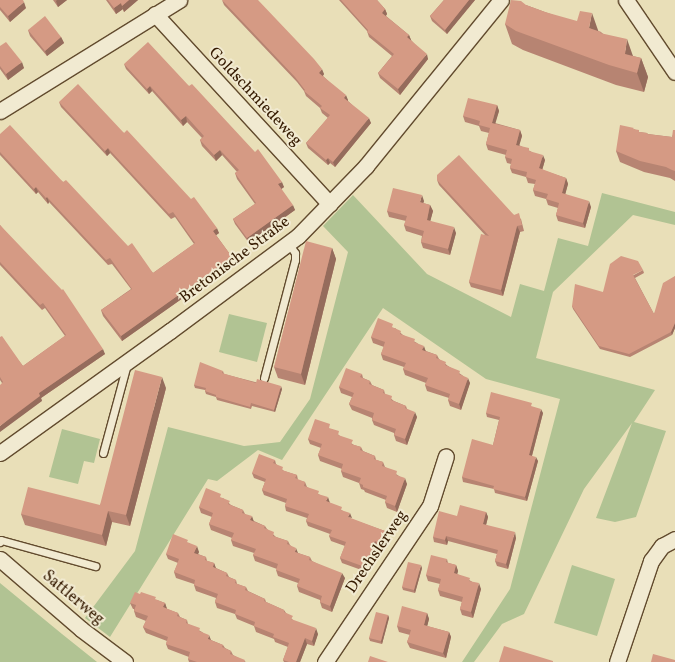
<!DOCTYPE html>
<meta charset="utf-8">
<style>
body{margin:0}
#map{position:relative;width:675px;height:662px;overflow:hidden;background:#e9dfb8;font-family:Vollkorn,serif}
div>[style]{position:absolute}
.green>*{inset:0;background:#b1c393}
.roads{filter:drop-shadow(1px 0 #624b2e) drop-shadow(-1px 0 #624b2e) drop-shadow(0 1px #624b2e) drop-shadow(0 -1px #624b2e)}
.lane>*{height:7px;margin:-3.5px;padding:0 3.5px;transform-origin:3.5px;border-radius:3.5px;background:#f1ead1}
.street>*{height:15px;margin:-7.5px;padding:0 7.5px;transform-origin:7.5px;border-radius:7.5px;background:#f1ead1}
.wall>*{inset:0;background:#b78472}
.shaded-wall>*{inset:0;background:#956c5c}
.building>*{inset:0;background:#d59a84}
span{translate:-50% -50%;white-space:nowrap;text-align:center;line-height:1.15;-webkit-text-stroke:4px #f1ead1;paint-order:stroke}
.street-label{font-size:16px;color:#351a00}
</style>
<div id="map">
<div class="green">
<div style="clip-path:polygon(602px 193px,675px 212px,675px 225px,633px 215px,553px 292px,536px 358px,655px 390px,634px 422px,666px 431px,636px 517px,615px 522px,596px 518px,632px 423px,584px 489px,524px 614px,502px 624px,474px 662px,462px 662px,510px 589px,560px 399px,486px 379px,383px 308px,282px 460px,258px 450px,217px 481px,208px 479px,110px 637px,85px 618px,135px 551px,168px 427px,244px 446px,280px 442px,310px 399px,348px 252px,323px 226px,353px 195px,427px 274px,511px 317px,520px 284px,544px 291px,558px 238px,588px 246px)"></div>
<div style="clip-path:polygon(229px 314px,267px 323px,257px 362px,219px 352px)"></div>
<div style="clip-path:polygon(62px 429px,100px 439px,94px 463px,84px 461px,78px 484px,49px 477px)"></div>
<div style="clip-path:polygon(572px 565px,615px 579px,597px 636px,554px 623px)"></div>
<div style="clip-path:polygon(0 583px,62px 634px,97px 662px,0 662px)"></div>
</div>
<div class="roads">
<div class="lane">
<div style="left:264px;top:378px;width:122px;rotate:-75.3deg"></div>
<div style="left:295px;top:260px;width:7px;rotate:-90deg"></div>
<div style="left:295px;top:253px;width:11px;rotate:-124deg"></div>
<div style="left:103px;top:453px;width:92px;rotate:-74.9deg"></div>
<div style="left:0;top:542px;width:2px;rotate:-63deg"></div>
<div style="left:1px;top:540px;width:98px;rotate:15.5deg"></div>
</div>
<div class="street">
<div style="left:626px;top:0;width:87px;rotate:55.8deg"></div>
<div style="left:155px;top:14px;width:258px;rotate:47.4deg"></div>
<div style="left:0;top:111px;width:211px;rotate:-31.8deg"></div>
<div style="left:0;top:453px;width:209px;rotate:-35.7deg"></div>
<div style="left:170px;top:331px;width:159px;rotate:-36.6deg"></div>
<div style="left:298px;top:236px;width:98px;rotate:-45.8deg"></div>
<div style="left:366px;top:166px;width:214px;rotate:-50.9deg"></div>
<div style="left:0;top:559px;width:107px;rotate:40.8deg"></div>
<div style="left:81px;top:629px;width:55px;rotate:36.9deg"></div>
<div style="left:325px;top:662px;width:188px;rotate:-56.1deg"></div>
<div style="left:430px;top:506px;width:52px;rotate:-72.3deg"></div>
<div style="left:617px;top:662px;width:107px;rotate:-71.4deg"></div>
<div style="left:651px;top:561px;width:19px;rotate:-54deg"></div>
<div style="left:662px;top:546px;width:15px;rotate:-28deg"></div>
</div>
</div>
<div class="wall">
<div style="clip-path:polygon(0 0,26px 8px,10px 22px,0 10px)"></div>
<div style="clip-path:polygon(53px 0,67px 0,58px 7px)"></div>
<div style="clip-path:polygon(106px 0,138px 0,124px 12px,123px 9px,116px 14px)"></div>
<div style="clip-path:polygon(222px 0,324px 74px,323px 76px,348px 100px,348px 101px,371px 123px,335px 167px,330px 163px,328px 165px,308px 148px,306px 143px,328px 118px,322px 113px,320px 108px,306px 96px,304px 91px,297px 82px,224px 5px)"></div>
<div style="clip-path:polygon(339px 0,377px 0,385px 9px,387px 14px,386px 16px,409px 35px,411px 40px,428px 59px,400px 95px,380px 78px,378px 73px,392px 56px,369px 37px,367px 31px)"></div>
<div style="clip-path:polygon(444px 0,475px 0,447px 34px,432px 21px,430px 16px)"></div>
<div style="clip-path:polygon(526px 5px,545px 12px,601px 32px,602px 33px,633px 56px,641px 58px,648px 77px,644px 92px,616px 85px,523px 50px,512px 44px,505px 24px)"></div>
<div style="clip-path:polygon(28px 30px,61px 37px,64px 43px,47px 56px,30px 36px)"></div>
<div style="clip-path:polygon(0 46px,24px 68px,8px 80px,0 69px)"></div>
<div style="clip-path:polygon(124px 64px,189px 86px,284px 187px,281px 189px,295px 210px,249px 243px,235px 224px,233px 219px,255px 204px,237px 179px,235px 173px,237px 172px,222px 155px,216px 161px,202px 146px,200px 140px,202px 138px,187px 122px,183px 126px,152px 91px,149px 94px,126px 69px)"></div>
<div style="clip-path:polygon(59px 102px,124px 133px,219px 233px,216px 235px,232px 257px,234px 262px,122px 341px,103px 316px,101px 310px,131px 289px,112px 264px,108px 265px,49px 202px,48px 204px,38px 192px,36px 194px,0 155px,0 134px,63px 182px,153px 273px,194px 244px,175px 217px,171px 219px,110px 153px,107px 156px,61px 107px)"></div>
<div style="clip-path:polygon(497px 105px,499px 111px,495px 123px,520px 130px,522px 136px,519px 145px,530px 151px,545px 160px,542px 170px,566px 178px,568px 184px,565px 194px,591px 207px,585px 228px,558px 221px,556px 215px,558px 208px,548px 205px,546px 199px,535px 196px,533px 190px,535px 184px,528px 183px,526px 177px,512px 173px,510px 168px,511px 164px,507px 163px,505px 157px,506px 155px,488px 150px,486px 144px,489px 133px,481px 131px,479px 126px,465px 122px,463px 116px)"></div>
<div style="clip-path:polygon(634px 129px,639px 132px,647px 133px,648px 134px,672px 137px,675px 130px,675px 181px,670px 178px,644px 172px,620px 162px,616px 151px)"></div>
<div style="clip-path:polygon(437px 180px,514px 215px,521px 219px,524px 231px,520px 232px,503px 296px,471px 287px,469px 282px,485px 235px,439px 185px)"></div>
<div style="clip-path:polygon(424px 201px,423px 203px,430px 205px,433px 211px,430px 221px,456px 233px,450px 255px,423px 248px,421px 242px,422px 236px,406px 231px,404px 225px,406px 221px,389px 217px,387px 211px)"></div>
<div style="clip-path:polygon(0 225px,105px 354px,41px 398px,42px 401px,2px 383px,0 380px,0 337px,23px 366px,65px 336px,45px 308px,42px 310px,0 265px)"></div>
<div style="clip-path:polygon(332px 248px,336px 259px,305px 385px,278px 378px,274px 367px)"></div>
<div style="clip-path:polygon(643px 270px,644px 273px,635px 278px,654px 314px,675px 276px,675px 328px,672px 335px,630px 357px,600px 349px,573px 309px,572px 306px,603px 292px)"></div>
<div style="clip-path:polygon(395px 328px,403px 335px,417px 343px,426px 351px,437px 355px,439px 359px,448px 366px,462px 375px,470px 383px,461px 410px,450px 406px,448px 400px,449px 398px,427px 391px,425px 385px,426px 383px,405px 375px,403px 369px,404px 367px,383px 360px,381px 354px,384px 347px,373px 343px,371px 337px)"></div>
<div style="clip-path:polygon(223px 371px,224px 374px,282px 389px,275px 412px,252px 406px,251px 409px,217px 400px,216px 397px,206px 394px,205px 391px,205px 390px,195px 388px,194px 385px)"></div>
<div style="clip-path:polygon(362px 374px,363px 378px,370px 381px,372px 385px,384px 390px,385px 394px,394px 401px,406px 406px,407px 409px,417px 417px,407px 445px,396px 441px,394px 435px,394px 433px,374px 425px,372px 420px,372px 418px,352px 410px,349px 404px,352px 397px,341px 393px,339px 387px)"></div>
<div style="clip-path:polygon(166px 388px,130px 526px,112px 522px,106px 546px,25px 525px,21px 514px,100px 505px)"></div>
<div style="clip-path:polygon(533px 407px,543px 413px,532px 456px,538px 461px,527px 501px,495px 493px,494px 489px,463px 482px,462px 477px,493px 445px,499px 420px,487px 417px,486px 413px)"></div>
<div style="clip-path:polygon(332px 429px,340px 436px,354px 445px,361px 447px,363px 451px,375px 456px,376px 460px,383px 462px,385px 467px,399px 476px,407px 484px,397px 512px,387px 508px,385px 502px,386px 500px,365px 492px,364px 490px,361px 489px,359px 483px,343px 477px,341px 471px,342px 469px,320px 461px,318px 455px,321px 448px,310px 444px,308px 439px)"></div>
<div style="clip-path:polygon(275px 460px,276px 464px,284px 471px,297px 475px,298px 480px,305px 482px,307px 487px,320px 495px,330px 503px,343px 511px,351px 519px,385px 531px,386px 536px,382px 549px,377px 546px,367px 572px,342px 563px,340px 558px,345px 546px,331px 541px,329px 536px,330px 534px,308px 526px,306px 521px,307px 518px,286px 511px,285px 506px,286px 503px,264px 495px,262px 490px,265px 482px,254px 478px,252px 473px)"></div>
<div style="clip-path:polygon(223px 498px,231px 505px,243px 510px,245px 514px,254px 521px,265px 526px,267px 529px,276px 537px,288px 541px,290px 545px,298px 553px,310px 557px,312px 561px,345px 578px,332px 612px,322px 608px,320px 602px,320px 600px,299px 592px,297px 586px,298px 583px,278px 576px,276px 570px,277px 569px,255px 561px,253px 555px,254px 553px,233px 546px,231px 540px,232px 538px,211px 530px,209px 524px,212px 517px,201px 513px,199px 507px)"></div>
<div style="clip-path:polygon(486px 512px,488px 517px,486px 525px,516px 538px,508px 569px,497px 566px,495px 561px,497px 554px,448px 541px,447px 545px,434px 542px,433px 537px,457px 516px)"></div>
<div style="clip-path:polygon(189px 543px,199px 552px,198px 554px,206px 557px,207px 561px,214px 563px,216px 568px,227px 573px,229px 577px,236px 580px,237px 584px,246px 587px,248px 591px,265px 599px,266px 602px,284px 610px,286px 613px,294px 621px,318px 634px,314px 646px,307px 644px,300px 662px,284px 662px,283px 660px,288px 647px,275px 642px,274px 639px,256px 632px,254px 626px,237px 619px,235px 614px,217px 608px,215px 602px,216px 598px,196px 591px,194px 585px,194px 584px,176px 578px,174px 572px,178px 563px,168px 559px,166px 554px)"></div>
<div style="clip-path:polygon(447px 559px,448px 563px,456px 565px,458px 571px,457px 574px,471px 581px,481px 589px,473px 618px,462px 615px,460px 609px,462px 602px,440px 596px,438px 590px,440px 584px,428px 581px,426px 575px)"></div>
<div style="clip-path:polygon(422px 568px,415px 593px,403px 590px,402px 587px)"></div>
<div style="clip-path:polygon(157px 600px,165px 603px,167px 609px,178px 613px,180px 617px,187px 620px,188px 624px,202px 632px,211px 640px,223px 645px,225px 648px,231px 651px,233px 655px,246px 662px,189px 662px,188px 659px,189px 657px,168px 649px,166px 644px,167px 641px,146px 633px,143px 627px,146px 621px,136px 617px,134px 611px,134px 609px,133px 609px,130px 603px)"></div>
<div style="clip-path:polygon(427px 613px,429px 619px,427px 626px,449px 632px,451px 637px,446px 658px,410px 648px,407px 642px,410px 635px,399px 632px,397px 626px)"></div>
<div style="clip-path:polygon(388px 615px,389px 618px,382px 644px,370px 641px,369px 638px)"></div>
</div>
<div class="shaded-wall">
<div style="clip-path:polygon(57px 0,67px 0,58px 7px,56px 1px)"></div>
<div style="clip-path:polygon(129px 0,138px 0,124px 12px,122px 6px)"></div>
<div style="clip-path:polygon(469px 0,475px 0,447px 34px,445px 30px)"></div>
<div style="clip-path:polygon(24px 2px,26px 8px,10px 22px,8px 16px)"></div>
<div style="clip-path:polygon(121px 3px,123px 9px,116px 14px,114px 8px)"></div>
<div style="clip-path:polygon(385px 9px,387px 14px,384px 18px,382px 13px)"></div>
<div style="clip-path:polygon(592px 13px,599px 33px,589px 28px)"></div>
<div style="clip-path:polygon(409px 35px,411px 40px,409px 43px,407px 37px)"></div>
<div style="clip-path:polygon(61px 37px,64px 43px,47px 56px,45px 51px)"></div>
<div style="clip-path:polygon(627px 39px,634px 59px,625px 54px)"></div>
<div style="clip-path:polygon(427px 54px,428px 59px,400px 95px,398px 89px)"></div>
<div style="clip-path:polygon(641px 58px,648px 77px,644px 92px,637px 73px)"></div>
<div style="clip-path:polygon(22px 62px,24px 68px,8px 80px,6px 74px)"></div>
<div style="clip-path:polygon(322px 69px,324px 74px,321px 78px,319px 73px)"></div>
<div style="clip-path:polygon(150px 86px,152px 91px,149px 94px,147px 89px)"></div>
<div style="clip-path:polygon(346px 95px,348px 100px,346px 103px,344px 98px)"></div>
<div style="clip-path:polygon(497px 105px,499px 111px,494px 128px,492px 123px)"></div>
<div style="clip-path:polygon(186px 116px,187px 122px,183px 126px,181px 120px)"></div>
<div style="clip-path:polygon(369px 118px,371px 123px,335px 167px,333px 162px)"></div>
<div style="clip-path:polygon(520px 130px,522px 136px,518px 150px,516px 145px)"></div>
<div style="clip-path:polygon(108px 148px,110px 153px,107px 156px,105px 151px)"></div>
<div style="clip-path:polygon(220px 150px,222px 155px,216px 161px,214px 155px)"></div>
<div style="clip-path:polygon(543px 155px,545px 160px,541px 174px,539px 168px)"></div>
<div style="clip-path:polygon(328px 158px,330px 163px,328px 165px,326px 160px)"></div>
<div style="clip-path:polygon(566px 178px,568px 184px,564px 199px,562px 193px)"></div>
<div style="clip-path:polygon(282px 182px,284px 187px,280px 190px,278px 184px)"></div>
<div style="clip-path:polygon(36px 187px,38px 192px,36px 194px,34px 189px)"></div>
<div style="clip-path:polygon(422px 195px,424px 201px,422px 207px,420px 202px)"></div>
<div style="clip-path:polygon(47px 197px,49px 202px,48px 204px,46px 198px)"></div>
<div style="clip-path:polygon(589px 201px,591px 207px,585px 228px,583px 223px)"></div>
<div style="clip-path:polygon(293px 205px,295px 210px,249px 243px,247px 238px)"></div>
<div style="clip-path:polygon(430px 205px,433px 211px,429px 226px,427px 220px)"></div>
<div style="clip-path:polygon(517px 226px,520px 232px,503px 296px,501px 290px)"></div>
<div style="clip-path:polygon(454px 227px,456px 233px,450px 255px,448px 249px)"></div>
<div style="clip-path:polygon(217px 228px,219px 233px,215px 236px,213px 231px)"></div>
<div style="clip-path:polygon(332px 248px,336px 259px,305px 385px,301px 374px)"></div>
<div style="clip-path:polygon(232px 257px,234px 262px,122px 341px,121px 336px)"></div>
<div style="clip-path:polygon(675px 323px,675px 328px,672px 335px,671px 332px)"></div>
<div style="clip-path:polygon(424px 346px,426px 352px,422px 350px)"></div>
<div style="clip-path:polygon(103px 349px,105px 354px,41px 398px,42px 401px,0 432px,0 426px,39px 393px)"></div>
<div style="clip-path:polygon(162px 377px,166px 388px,130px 526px,126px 515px)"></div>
<div style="clip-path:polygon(468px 378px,470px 383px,461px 410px,459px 404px)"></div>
<div style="clip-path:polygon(281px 386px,282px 389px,275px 412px,274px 410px)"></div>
<div style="clip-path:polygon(541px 409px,543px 413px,531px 459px,529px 455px)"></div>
<div style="clip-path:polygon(415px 412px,417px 417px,407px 445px,405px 439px)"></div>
<div style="clip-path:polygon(536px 457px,538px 461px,527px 501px,525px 497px)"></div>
<div style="clip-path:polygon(405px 478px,407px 484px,397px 512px,395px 506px)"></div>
<div style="clip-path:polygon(328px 497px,330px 503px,326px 501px)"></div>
<div style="clip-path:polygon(108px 511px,112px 522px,106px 546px,102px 535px)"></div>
<div style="clip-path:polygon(486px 512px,488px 517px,485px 529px,483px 524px)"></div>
<div style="clip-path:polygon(350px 513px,352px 518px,348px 517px)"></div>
<div style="clip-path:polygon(252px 516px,254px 522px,250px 520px)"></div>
<div style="clip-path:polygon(385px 531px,386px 536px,382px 549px,380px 543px)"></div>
<div style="clip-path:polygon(515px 532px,516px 538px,508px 569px,506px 564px)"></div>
<div style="clip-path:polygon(446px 536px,448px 541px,447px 545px,445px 540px)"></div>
<div style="clip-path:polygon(375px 541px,377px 546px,367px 572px,365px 567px)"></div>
<div style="clip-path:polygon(197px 546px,199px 552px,196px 558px,194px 553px)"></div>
<div style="clip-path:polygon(296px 548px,298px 553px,295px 552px)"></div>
<div style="clip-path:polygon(214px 563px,216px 569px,213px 567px)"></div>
<div style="clip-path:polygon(421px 565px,422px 568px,415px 593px,414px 590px)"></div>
<div style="clip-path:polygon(456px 565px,458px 571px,456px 579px,454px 573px)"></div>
<div style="clip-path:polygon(342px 573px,345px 578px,332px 612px,330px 606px)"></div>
<div style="clip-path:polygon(479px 583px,481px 589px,473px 618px,471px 612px)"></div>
<div style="clip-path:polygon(165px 603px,167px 609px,163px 607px)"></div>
<div style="clip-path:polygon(427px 613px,429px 619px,426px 631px,424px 625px)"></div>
<div style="clip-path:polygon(388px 615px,389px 618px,382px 644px,381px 641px)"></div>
<div style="clip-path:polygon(316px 628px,318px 634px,314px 646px,312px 641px)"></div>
<div style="clip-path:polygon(449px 632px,451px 637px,446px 658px,443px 653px)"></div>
<div style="clip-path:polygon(209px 635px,211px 640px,208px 639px)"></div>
<div style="clip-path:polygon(305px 638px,307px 644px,300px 662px,296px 662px)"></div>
</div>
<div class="building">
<div style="clip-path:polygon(0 0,23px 0,24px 2px,8px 16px,0 7px)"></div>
<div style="clip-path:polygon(108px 0,129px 0,122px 6px,121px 3px,114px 8px)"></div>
<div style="clip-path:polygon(222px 0,258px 0,314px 59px,322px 69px,319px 73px,346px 95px,344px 98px,369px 118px,333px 162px,328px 158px,326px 160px,306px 143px,330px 115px,320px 108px,322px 106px,304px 91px,305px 90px,295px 77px)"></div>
<div style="clip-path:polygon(341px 0,377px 0,385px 9px,382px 13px,409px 35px,407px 37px,427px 54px,398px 89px,378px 73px,394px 54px,367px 32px,368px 30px)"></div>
<div style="clip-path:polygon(444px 0,469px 0,445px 30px,430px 16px)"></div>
<div style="clip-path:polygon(511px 0,521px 1px,526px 5px,545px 12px,577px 21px,580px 11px,592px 13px,589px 28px,601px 32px,600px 33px,627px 39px,625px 54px,641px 58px,637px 73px,609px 65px,516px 31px,505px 24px)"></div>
<div style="clip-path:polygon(45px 16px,61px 37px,45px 51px,28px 30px)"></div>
<div style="clip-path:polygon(6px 42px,22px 62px,6px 74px,0 66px,0 46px)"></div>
<div style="clip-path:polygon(148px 42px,189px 86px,192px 84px,255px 152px,258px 149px,282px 182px,278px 184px,293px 205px,247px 238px,233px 219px,256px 203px,235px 173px,239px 170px,220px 150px,214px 155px,200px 140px,204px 136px,186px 116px,181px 120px,150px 86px,147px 89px,124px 64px)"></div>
<div style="clip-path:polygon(78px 84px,124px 133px,127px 130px,191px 199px,194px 197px,217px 228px,213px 231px,232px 257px,121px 336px,101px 310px,132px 289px,110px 258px,106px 260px,47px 197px,46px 198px,36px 187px,34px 189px,0 152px,0 134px,10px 125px,63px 182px,66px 180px,128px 246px,132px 243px,153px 273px,195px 243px,173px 212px,169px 214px,108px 148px,105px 151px,59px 102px)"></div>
<div style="clip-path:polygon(468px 98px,497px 105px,492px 123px,520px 130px,516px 145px,529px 148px,529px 151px,543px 155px,539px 168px,566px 178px,562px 193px,589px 201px,583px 223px,556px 215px,559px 203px,546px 199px,548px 194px,533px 190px,536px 180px,526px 177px,527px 172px,510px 168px,512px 159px,505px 157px,507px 150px,486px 144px,490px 128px,479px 125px,480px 121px,463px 116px)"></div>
<div style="clip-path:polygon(620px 125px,634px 128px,633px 129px,639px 130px,639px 132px,647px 133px,647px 134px,672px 137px,673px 130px,675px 130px,675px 171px,672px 170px,666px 167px,640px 161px,616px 151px)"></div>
<div style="clip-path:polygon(459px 155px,514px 215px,519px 213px,522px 225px,517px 226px,501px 290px,469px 282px,481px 234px,489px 236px,437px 180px,437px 175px)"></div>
<div style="clip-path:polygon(393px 188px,422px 195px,420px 202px,430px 205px,427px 220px,454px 227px,448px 249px,421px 242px,424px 231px,404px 225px,407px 216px,387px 211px)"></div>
<div style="clip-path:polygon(0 225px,62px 290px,63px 289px,103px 349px,39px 393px,40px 396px,0 426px,0 385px,3px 382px,0 377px,0 337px,2px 336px,23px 366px,66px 335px,43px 303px,40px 305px,0 262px)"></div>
<div style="clip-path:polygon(306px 241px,332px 248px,301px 374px,274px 367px)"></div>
<div style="clip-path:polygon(621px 256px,638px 261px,643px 270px,633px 275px,654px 314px,663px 283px,675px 276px,675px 323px,671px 332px,629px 354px,599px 346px,572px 306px,575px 284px,603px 292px,610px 264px)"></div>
<div style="clip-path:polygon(378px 318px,393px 324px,392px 327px,401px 331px,400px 334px,415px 339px,414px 342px,424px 346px,422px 350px,437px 355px,436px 358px,446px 362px,445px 365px,460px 371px,459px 374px,468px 378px,459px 404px,448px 400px,450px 394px,425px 385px,428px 378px,403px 369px,406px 363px,381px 354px,385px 342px,371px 337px)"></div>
<div style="clip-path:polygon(200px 362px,223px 371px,222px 373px,256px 383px,257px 379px,281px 386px,274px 410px,251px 403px,250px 407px,216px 397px,216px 395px,205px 391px,206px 388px,194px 385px)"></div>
<div style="clip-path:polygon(346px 368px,362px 374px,360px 377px,370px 381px,369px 384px,384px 390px,383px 393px,392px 396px,391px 400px,406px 406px,405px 408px,415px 412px,405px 439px,394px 435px,396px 429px,372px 420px,374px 413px,349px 404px,354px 393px,339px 387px)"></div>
<div style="clip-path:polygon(135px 370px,162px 377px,126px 515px,108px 511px,102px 535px,21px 514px,28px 487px,100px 505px)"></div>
<div style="clip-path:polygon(491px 392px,532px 403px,531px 406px,541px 409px,529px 455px,536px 457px,525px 497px,493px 489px,494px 486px,462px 477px,472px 439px,493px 445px,500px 417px,486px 413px)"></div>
<div style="clip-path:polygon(315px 419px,330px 424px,329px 428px,339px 431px,338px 435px,353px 440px,351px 444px,361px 447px,360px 450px,375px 456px,374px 459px,383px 462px,382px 466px,397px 471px,396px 475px,405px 478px,395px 506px,385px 502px,387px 496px,363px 487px,363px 485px,359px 483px,361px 478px,341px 471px,343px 464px,318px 455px,322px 444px,308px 439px)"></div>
<div style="clip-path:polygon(259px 454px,275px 460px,273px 463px,283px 467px,282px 470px,297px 475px,295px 478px,305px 482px,304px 486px,319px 491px,318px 494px,328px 497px,326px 501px,342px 507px,341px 510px,350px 513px,348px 517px,385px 531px,380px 543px,375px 541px,365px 567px,340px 558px,346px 542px,329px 536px,332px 530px,306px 521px,309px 514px,285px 506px,287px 499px,262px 490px,266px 479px,252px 473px)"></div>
<div style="clip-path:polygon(206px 488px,221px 494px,220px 497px,230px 501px,228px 504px,243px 510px,242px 513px,252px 516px,250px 520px,265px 526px,264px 528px,274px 532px,273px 536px,288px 541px,287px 544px,296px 548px,295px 552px,310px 557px,309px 560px,342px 573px,330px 606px,320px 602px,322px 596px,297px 586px,300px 579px,276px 570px,278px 564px,253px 555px,256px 549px,231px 540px,234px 533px,209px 524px,213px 513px,199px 507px)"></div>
<div style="clip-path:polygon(460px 505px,486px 512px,483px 524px,515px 532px,506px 564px,495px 561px,498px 550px,446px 536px,445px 540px,433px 537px,439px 511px,457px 516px)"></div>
<div style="clip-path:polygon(173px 534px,188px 540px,187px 542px,197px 546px,194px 553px,206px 557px,205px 560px,214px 563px,213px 567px,227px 573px,226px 576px,236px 580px,235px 583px,246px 587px,245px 590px,265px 599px,264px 601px,284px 610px,284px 612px,293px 616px,291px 619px,316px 628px,312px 641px,305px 638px,296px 662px,289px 662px,283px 660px,289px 643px,273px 637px,274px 634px,254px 626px,255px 622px,235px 614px,236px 610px,215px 602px,218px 594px,194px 585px,195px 580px,174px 572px,179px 559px,166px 554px)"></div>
<div style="clip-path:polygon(431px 555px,447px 559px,446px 562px,456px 565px,454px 573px,470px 578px,469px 581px,479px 583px,471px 612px,460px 609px,463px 597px,438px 590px,441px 579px,426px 575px)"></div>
<div style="clip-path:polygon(408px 562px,421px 565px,414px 590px,402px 587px)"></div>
<div style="clip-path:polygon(135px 592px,140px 594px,141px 592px,156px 597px,155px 599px,165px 603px,163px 607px,178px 613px,177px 616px,187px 620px,186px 623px,200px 628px,199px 631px,209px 635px,208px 639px,223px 645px,222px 647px,231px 651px,230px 654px,245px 660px,244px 662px,197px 662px,188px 659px,190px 652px,166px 644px,168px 637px,143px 627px,148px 616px,134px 611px,136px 605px,130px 603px)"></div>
<div style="clip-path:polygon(402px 606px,427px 613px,424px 625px,449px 632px,443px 653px,407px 642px,411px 630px,397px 626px)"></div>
<div style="clip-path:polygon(376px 612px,388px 615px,381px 641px,369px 638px)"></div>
<div style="clip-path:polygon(504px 646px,553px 661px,553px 662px,499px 662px)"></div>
<div style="clip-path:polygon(653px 654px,675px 660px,675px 662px,651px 662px)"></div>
<div style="clip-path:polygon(370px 656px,388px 662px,368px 662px)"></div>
</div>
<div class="street-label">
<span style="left:255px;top:97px;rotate:47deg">Goldschmiedeweg</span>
<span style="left:235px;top:260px;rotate:-37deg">Bretonische Straße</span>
<span style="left:377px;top:552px;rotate:-56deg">Drechslerweg</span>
<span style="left:73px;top:598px;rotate:40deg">Sattlerweg</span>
</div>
</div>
